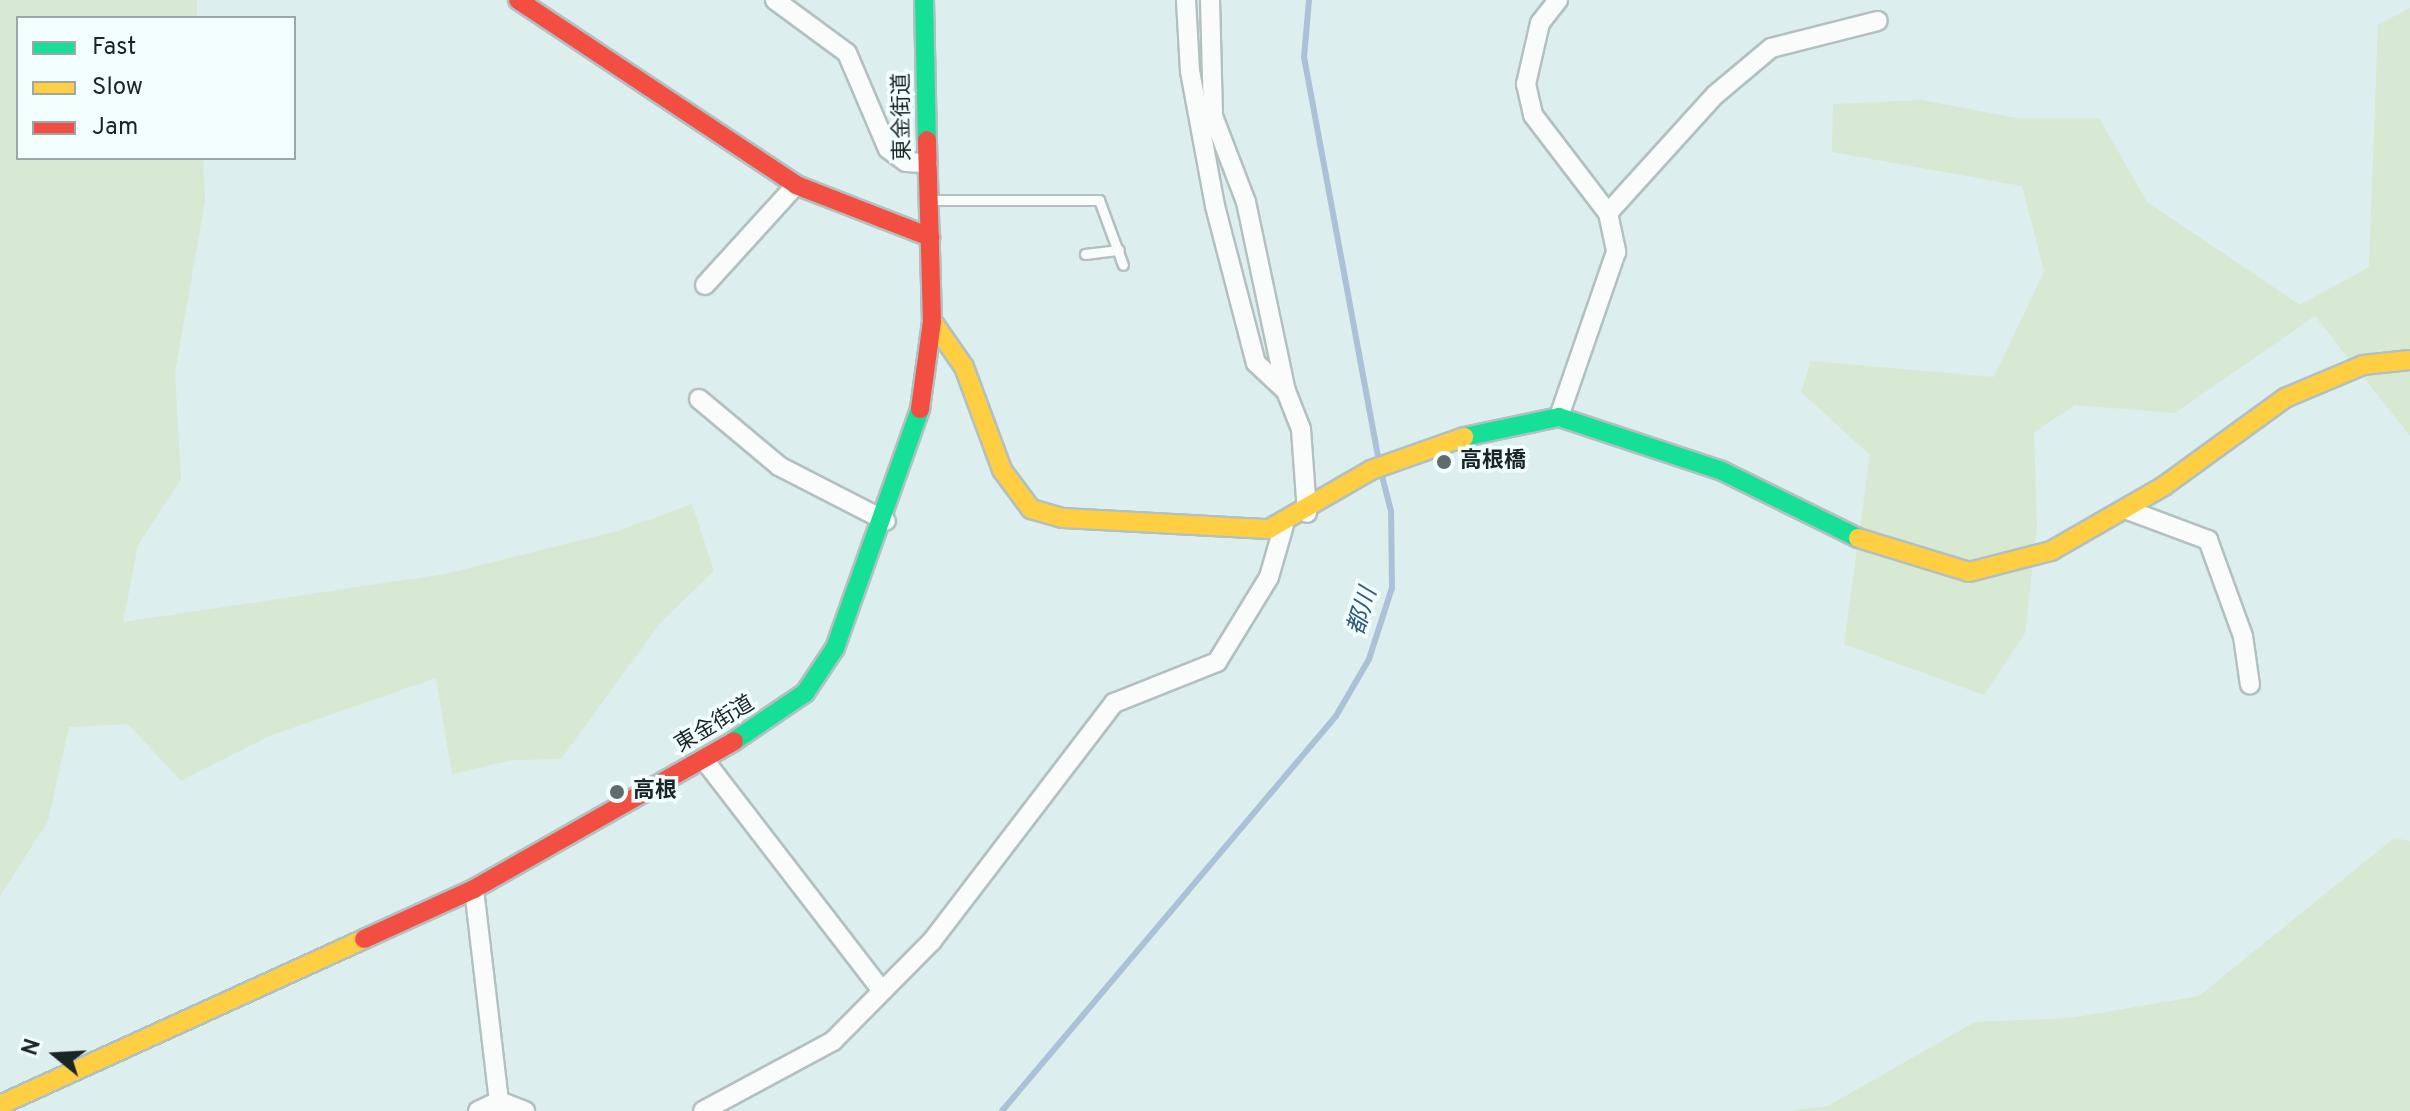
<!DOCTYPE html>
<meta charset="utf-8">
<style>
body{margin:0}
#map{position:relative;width:2410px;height:1111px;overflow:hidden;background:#dee;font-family:Overpass,"Noto Sans JP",sans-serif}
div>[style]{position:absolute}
.green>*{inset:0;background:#d7e8d3}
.stream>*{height:6px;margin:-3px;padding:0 3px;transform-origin:3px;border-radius:3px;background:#abc1d8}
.roads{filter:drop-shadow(2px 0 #b2c0c0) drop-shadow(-2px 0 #b2c0c0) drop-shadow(0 2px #b2c0c0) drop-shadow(0 -2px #b2c0c0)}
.lane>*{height:9px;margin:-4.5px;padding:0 4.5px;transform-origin:4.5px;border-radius:4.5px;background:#fafcfc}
.street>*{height:18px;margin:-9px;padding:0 9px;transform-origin:9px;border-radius:9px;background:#fafcfc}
.fast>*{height:18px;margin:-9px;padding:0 9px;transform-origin:9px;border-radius:9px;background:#16e098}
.slow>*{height:18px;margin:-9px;padding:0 9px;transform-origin:9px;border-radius:9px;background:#ffcf43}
.jam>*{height:18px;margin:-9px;padding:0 9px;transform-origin:9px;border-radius:9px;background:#f24e42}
.dots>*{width:22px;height:22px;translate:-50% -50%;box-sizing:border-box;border:4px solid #f2fffe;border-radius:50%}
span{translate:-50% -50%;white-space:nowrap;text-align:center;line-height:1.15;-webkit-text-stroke:7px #f2fffe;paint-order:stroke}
.street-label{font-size:22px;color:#192625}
.poi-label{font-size:22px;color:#192625;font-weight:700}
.left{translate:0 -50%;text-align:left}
.water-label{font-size:24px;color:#325683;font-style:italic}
.legend{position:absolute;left:16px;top:16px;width:280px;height:144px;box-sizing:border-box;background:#f2fffe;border:2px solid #9ba8a7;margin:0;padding:10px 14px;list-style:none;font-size:24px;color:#192625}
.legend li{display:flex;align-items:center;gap:16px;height:40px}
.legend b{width:40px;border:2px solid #9ba8a7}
.north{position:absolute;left:16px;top:1015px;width:80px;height:80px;-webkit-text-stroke:6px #f2fffe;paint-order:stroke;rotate:288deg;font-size:22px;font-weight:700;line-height:32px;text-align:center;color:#192625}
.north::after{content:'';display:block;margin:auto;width:28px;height:36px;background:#192625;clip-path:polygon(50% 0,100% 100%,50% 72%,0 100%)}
</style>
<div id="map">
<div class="green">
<div style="clip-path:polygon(0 0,197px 0,197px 18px,18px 18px,18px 158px,203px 158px,205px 201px,175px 373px,181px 479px,138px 545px,123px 622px,445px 574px,618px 531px,692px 504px,714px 571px,660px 623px,561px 759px,513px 760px,452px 774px,436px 678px,272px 735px,181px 781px,128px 724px,69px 727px,48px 821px,0 896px)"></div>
<div style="clip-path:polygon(2410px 8px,2410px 436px,2315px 316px,2175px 413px,2075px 405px,2034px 432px,2037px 528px,2025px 633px,1984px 695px,1844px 644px,1870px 455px,1801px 392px,1811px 361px,1994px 377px,2044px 271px,2022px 186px,1832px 152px,1833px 104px,1922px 100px,2016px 118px,2099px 118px,2147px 202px,2300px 305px,2369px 267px,2378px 25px)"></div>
<div style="clip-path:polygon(2394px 838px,2410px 841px,2410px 1111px,1789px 1111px,1828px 1106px,1975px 1022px,2071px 1018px,2199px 996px)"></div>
</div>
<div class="stream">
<div style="left:1309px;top:0;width:57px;rotate:95deg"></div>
<div style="left:1304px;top:57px;width:411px;rotate:79.5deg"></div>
<div style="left:1002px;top:1111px;width:517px;rotate:-49.78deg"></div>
<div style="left:1336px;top:716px;width:66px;rotate:-59.9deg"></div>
<div style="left:1369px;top:659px;width:75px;rotate:-72.1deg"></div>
<div style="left:1392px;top:588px;width:77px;rotate:-90.7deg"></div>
<div style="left:1391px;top:511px;width:40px;rotate:-104.4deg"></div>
</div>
<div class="roads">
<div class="lane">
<div style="left:936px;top:200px;width:163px"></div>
<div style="left:1099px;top:200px;width:69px;rotate:69.7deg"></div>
<div style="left:1085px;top:254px;width:34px;rotate:-7deg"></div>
</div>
<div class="street">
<div style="left:775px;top:0;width:89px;rotate:36.4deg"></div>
<div style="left:847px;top:53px;width:104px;rotate:66.9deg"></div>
<div style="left:888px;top:149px;width:22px;rotate:36deg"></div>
<div style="left:906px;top:162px;width:22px;rotate:3deg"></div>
<div style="left:1186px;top:0;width:71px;rotate:86.8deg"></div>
<div style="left:1190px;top:71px;width:137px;rotate:79.5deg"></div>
<div style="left:1215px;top:206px;width:162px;rotate:75.4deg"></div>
<div style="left:1256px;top:363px;width:41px;rotate:43deg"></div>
<div style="left:1210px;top:0;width:116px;rotate:88.5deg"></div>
<div style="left:1213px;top:116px;width:92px;rotate:69deg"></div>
<div style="left:1246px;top:202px;width:193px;rotate:78.1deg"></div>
<div style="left:1286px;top:391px;width:41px;rotate:68.5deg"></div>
<div style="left:1301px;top:429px;width:84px;rotate:85.9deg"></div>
<div style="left:1558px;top:0;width:29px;rotate:128deg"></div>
<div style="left:1540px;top:23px;width:63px;rotate:102.9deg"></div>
<div style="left:1526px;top:84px;width:32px;rotate:77deg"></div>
<div style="left:1533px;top:115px;width:123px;rotate:52.6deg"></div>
<div style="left:1608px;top:213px;width:40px;rotate:78deg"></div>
<div style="left:1616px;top:252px;width:175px;rotate:109.1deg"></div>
<div style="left:1608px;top:213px;width:159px;rotate:-47.8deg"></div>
<div style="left:1715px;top:95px;width:73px;rotate:-40deg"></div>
<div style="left:1771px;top:48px;width:110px;rotate:-14.2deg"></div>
<div style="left:705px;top:285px;width:135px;rotate:-47.7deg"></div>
<div style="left:699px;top:399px;width:104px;rotate:39.9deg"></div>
<div style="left:779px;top:466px;width:120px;rotate:27.2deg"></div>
<div style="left:2125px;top:509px;width:89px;rotate:20.5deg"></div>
<div style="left:2208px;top:540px;width:102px;rotate:70deg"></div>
<div style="left:2243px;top:636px;width:49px;rotate:81.9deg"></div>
<div style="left:705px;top:761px;width:290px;rotate:52.4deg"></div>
<div style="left:474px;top:889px;width:213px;rotate:83.3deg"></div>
<div style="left:478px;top:1111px;width:23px;rotate:-25deg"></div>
<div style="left:499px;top:1101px;width:28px;rotate:21deg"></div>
<div style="left:703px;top:1111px;width:148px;rotate:-28.3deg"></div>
<div style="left:833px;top:1041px;width:141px;rotate:-45.3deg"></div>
<div style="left:932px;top:941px;width:300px;rotate:-52.6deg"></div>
<div style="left:1114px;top:703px;width:111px;rotate:-21.7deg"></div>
<div style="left:1217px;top:662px;width:100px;rotate:-58.5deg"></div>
<div style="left:1269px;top:577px;width:54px;rotate:-73.9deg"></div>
</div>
<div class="fast">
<div style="left:924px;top:0;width:140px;rotate:88.8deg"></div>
<div style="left:1464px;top:437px;width:97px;rotate:-11.9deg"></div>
<div style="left:1559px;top:417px;width:172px;rotate:18.3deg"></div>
<div style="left:1722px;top:471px;width:152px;rotate:26.2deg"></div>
<div style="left:734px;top:741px;width:86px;rotate:-34.1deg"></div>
<div style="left:805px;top:693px;width:54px;rotate:-56.3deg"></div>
<div style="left:835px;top:648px;width:254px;rotate:-70.4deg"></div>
</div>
<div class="slow">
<div style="left:932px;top:321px;width:56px;rotate:55.2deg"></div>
<div style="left:964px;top:367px;width:110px;rotate:69.7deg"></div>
<div style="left:1002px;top:470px;width:49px;rotate:53.4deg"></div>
<div style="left:1031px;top:509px;width:33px;rotate:16deg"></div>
<div style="left:1063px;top:518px;width:206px;rotate:3.1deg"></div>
<div style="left:1269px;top:529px;width:118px;rotate:-30deg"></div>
<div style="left:1371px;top:470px;width:99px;rotate:-19.5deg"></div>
<div style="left:1858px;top:538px;width:116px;rotate:17deg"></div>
<div style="left:1969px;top:572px;width:85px;rotate:-14.4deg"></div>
<div style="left:2051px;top:551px;width:130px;rotate:-29.9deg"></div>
<div style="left:2164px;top:486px;width:150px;rotate:-36deg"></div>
<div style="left:2285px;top:398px;width:85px;rotate:-22.9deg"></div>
<div style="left:2363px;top:365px;width:47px;rotate:-6.1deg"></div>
<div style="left:0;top:1105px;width:400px;rotate:-24.5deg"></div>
</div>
<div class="jam">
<div style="left:518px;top:0;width:334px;rotate:33.6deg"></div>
<div style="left:796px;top:185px;width:144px;rotate:21.2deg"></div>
<div style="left:920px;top:409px;width:89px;rotate:-82.2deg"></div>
<div style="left:932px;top:321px;width:181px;rotate:-91.6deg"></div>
<div style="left:364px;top:939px;width:121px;rotate:-24.4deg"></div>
<div style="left:474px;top:889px;width:299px;rotate:-29.6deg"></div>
</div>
</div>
<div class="dots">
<div style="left:1444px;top:462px;background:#5e6c6b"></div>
<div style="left:617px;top:792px;background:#5e6c6b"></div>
</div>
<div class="street-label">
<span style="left:903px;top:117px;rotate:-91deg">東金街道</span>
<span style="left:715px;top:725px;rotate:-31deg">東金街道</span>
</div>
<div class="poi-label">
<span class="left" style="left:1460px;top:462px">高根橋</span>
<span class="left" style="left:633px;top:792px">高根</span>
</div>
<div class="water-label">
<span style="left:1364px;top:612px;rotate:-73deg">都川</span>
</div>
<ul class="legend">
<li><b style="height:10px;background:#16e098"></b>Fast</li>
<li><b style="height:10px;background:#ffcf43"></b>Slow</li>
<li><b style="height:10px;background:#f24e42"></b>Jam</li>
</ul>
<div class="north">N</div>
</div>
